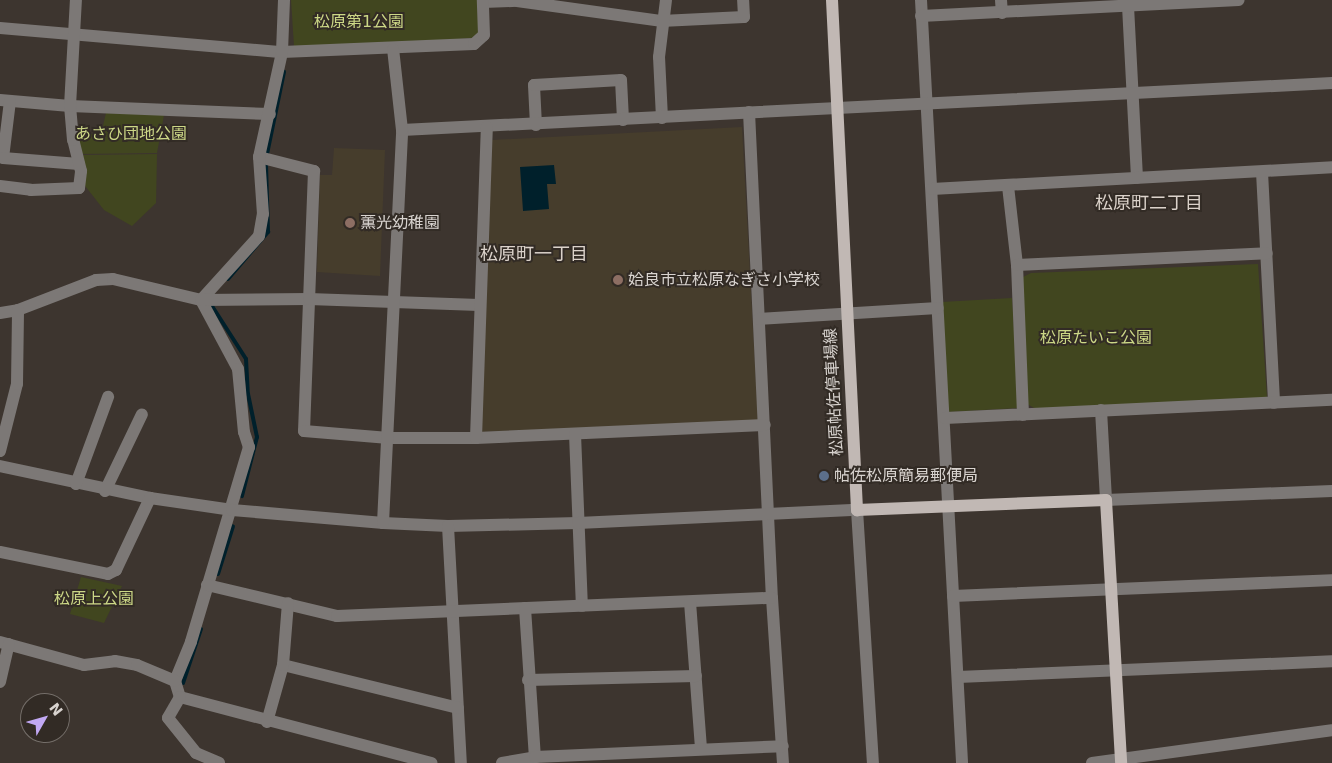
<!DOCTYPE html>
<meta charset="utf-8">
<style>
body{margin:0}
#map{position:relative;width:1332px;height:763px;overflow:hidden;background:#3d352f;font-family:"DejaVu Sans","Noto Sans JP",sans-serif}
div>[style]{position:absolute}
.education>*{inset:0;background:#463d2c}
.green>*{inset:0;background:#41461f}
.water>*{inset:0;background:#00202b}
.stream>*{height:4px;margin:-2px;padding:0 2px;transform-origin:2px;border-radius:2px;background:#00202b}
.minor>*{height:12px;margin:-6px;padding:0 6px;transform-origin:6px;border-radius:6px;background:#7c7876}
.major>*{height:12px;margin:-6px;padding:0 6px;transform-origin:6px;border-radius:6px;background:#c1b8b4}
.dots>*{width:14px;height:14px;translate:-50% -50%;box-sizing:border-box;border:2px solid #322b25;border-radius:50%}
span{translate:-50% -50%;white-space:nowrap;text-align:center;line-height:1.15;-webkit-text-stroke:4px #322b25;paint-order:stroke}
.park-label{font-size:16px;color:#ccd786}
.poi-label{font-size:16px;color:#d8d3cf}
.left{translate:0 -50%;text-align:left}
.street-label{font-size:16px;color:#d8d3cf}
.neighbourhood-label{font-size:18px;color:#dbd2ca}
.north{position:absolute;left:20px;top:693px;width:50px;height:50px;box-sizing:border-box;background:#322b25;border:1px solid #746e69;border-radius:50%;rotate:52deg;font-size:14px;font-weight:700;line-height:20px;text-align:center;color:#d8d3cf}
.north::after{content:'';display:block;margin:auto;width:18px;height:22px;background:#c1a8f3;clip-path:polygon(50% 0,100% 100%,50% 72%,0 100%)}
</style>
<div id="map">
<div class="education">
<div style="clip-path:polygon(742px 127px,758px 421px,480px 432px,492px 140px)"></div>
<div style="clip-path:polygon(334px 148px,385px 150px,380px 276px,317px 272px,320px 175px,332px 175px)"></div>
</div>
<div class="green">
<div style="clip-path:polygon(291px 0,477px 0,479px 32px,472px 38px,381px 45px,294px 46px)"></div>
<div style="clip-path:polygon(106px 113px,164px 115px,157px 153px,79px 154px,75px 134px,101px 134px)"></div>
<div style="clip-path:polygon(157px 154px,156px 203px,132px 226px,104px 210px,82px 182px,81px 155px)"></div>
<div style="clip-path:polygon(1258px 264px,1267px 398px,1036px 409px,1027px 404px,1021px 278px,1031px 273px)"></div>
<div style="clip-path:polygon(1012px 298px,1019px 408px,948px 412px,942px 302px)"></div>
<div style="clip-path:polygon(81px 577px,122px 586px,104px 623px,70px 614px)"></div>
</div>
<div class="water">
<div style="clip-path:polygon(554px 165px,556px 184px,547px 184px,549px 209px,523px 211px,520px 167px)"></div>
</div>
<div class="stream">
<div style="left:267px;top:154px;width:84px;rotate:-78.3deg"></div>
<div style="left:228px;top:279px;width:62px;rotate:-49.6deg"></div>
<div style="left:268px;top:232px;width:68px;rotate:-91.7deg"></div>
<div style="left:212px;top:306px;width:63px;rotate:57.3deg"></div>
<div style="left:246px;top:359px;width:35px;rotate:87deg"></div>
<div style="left:248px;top:394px;width:44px;rotate:78.2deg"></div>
<div style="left:257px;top:437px;width:61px;rotate:104.3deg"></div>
<div style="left:218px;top:574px;width:50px;rotate:-72.6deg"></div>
<div style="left:183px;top:683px;width:57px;rotate:-71.6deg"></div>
</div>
<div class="minor">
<div style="left:921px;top:0;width:764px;rotate:86.92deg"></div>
<div style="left:1001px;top:0;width:13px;rotate:86deg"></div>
<div style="left:483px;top:2px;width:34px;rotate:-2deg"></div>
<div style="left:517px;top:1px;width:145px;rotate:7.9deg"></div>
<div style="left:661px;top:21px;width:83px;rotate:-2.8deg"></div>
<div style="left:744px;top:17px;width:17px;rotate:-93deg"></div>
<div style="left:1128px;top:6px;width:172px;rotate:87deg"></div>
<div style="left:921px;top:16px;width:318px;rotate:-2.9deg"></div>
<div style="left:0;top:28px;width:283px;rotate:4.9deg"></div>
<div style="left:282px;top:52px;width:192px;rotate:-2.4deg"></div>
<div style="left:474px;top:44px;width:13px;rotate:-42deg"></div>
<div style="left:484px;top:35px;width:35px;rotate:-92deg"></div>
<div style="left:0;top:100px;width:70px;rotate:4.9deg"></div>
<div style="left:70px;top:106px;width:200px;rotate:2.3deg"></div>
<div style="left:10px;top:101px;width:57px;rotate:97deg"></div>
<div style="left:3px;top:158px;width:76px;rotate:4.5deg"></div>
<div style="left:749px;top:112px;width:487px;rotate:87.3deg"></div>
<div style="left:772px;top:598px;width:165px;rotate:86.2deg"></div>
<div style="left:662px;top:118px;width:61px;rotate:-92.8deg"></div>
<div style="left:659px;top:57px;width:57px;rotate:-83deg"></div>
<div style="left:536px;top:125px;width:40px;rotate:-92.9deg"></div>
<div style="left:534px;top:85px;width:87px;rotate:-3.3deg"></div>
<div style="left:621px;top:80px;width:40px;rotate:87.1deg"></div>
<div style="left:402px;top:130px;width:931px;rotate:-2.89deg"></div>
<div style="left:259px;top:157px;width:57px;rotate:14.3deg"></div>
<div style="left:314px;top:171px;width:260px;rotate:92.2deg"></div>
<div style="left:304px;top:431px;width:85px;rotate:4.7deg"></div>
<div style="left:389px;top:438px;width:87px"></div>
<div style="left:476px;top:438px;width:289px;rotate:-2.6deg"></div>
<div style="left:1262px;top:172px;width:231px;rotate:87deg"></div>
<div style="left:0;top:186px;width:31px;rotate:7deg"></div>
<div style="left:31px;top:190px;width:48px;rotate:-2.4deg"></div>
<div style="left:79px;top:188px;width:17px;rotate:-83deg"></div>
<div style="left:81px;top:171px;width:32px;rotate:-104deg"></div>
<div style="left:73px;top:140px;width:34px;rotate:-95deg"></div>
<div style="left:70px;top:106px;width:106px;rotate:-86.8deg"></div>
<div style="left:1008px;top:186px;width:80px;rotate:83.5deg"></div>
<div style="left:1017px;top:265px;width:150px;rotate:87.7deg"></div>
<div style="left:932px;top:189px;width:401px;rotate:-3.1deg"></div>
<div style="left:1017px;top:265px;width:250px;rotate:-2.7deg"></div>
<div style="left:201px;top:300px;width:78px;rotate:61.8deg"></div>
<div style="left:238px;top:369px;width:63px;rotate:84.6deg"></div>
<div style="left:244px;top:432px;width:16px;rotate:72deg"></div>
<div style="left:249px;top:447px;width:203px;rotate:106.6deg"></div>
<div style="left:191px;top:642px;width:42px;rotate:112.3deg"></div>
<div style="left:175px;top:681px;width:17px;rotate:73deg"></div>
<div style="left:180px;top:697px;width:260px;rotate:14.7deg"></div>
<div style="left:201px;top:300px;width:86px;rotate:-47.8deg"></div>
<div style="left:259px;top:236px;width:22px;rotate:-80deg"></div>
<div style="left:263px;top:214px;width:57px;rotate:-94deg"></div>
<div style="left:259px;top:157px;width:107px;rotate:-77.6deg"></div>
<div style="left:282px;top:52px;width:52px;rotate:-87.8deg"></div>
<div style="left:0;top:313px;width:18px;rotate:-9deg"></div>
<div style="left:18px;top:310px;width:84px;rotate:-21deg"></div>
<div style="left:96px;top:280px;width:17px;rotate:-3deg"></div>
<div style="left:113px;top:279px;width:90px;rotate:13.4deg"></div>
<div style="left:201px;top:300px;width:108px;rotate:-0.5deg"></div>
<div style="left:309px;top:299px;width:170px;rotate:2deg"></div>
<div style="left:759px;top:319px;width:179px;rotate:-3.5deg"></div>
<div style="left:1101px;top:410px;width:90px;rotate:86.8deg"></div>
<div style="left:1106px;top:500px;width:226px;rotate:-2.3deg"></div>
<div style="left:945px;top:418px;width:387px;rotate:-2.7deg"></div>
<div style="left:575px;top:434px;width:172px;rotate:87.7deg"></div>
<div style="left:476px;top:438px;width:311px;rotate:-88deg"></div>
<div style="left:0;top:451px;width:69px;rotate:-75.8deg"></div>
<div style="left:17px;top:384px;width:74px;rotate:-89.2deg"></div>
<div style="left:0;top:466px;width:153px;rotate:12deg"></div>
<div style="left:150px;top:498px;width:83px;rotate:8.3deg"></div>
<div style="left:232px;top:510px;width:152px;rotate:4.9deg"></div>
<div style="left:383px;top:523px;width:65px;rotate:2.6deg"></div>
<div style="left:448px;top:526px;width:130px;rotate:-1.3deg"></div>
<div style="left:578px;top:523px;width:279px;rotate:-2.7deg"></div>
<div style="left:857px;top:510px;width:254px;rotate:86.4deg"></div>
<div style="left:76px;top:484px;width:93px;rotate:-69.8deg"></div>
<div style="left:105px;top:491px;width:85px;rotate:-64.3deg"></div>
<div style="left:383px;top:523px;width:393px;rotate:-87.2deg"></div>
<div style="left:402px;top:130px;width:81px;rotate:-96.3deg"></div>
<div style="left:448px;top:526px;width:237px;rotate:86.9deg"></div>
<div style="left:0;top:552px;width:110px;rotate:11.5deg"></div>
<div style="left:108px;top:574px;width:9px;rotate:-27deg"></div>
<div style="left:116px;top:570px;width:80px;rotate:-64.7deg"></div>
<div style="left:207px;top:585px;width:134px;rotate:13.4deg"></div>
<div style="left:337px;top:616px;width:435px;rotate:-2.4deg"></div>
<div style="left:953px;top:596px;width:379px;rotate:-2.4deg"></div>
<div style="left:690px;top:602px;width:146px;rotate:85.7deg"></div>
<div style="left:525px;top:608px;width:149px;rotate:86.2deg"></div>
<div style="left:0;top:642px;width:87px;rotate:15.3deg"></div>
<div style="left:84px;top:665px;width:31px;rotate:-7deg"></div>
<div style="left:115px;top:661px;width:22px;rotate:10deg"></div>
<div style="left:137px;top:665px;width:41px;rotate:22.8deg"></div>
<div style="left:283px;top:665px;width:180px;rotate:13.8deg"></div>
<div style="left:958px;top:677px;width:374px;rotate:-2.4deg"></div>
<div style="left:528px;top:680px;width:168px;rotate:-1.4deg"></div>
<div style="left:0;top:682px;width:39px;rotate:-77deg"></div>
<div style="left:180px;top:697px;width:24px;rotate:120deg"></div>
<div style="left:168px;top:718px;width:45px;rotate:51.3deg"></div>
<div style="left:196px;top:753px;width:25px;rotate:23deg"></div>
<div style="left:267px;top:722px;width:59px;rotate:-74.3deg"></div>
<div style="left:283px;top:665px;width:62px;rotate:-85.4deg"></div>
<div style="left:502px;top:763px;width:34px;rotate:-10deg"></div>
<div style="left:535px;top:757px;width:248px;rotate:-2.5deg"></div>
<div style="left:1092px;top:763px;width:242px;rotate:-7.8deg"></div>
</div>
<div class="major">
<div style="left:832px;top:0;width:511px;rotate:87.19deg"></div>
<div style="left:857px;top:510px;width:249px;rotate:-2.3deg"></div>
<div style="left:1106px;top:500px;width:263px;rotate:86.7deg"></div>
</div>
<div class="dots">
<div style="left:350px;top:223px;background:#8d6e63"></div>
<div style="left:618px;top:280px;background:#8d6e63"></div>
<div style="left:824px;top:476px;background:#5c6f8a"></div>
</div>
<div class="park-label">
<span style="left:359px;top:22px">松原第1公園</span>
<span style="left:131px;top:134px">あさひ団地公園</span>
<span style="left:1096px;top:338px">松原たいこ公園</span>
<span style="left:94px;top:599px">松原上公園</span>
</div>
<div class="poi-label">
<span class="left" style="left:360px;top:223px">薫光幼稚園</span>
<span class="left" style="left:628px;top:280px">姶良市立松原なぎさ小学校</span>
<span class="left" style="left:834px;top:476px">帖佐松原簡易郵便局</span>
</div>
<div class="street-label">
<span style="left:834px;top:392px;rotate:-93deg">松原帖佐停車場線</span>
</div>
<div class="neighbourhood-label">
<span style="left:1149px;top:203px">松原町二丁目</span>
<span style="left:534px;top:254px">松原町一丁目</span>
</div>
<div class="north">N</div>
</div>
